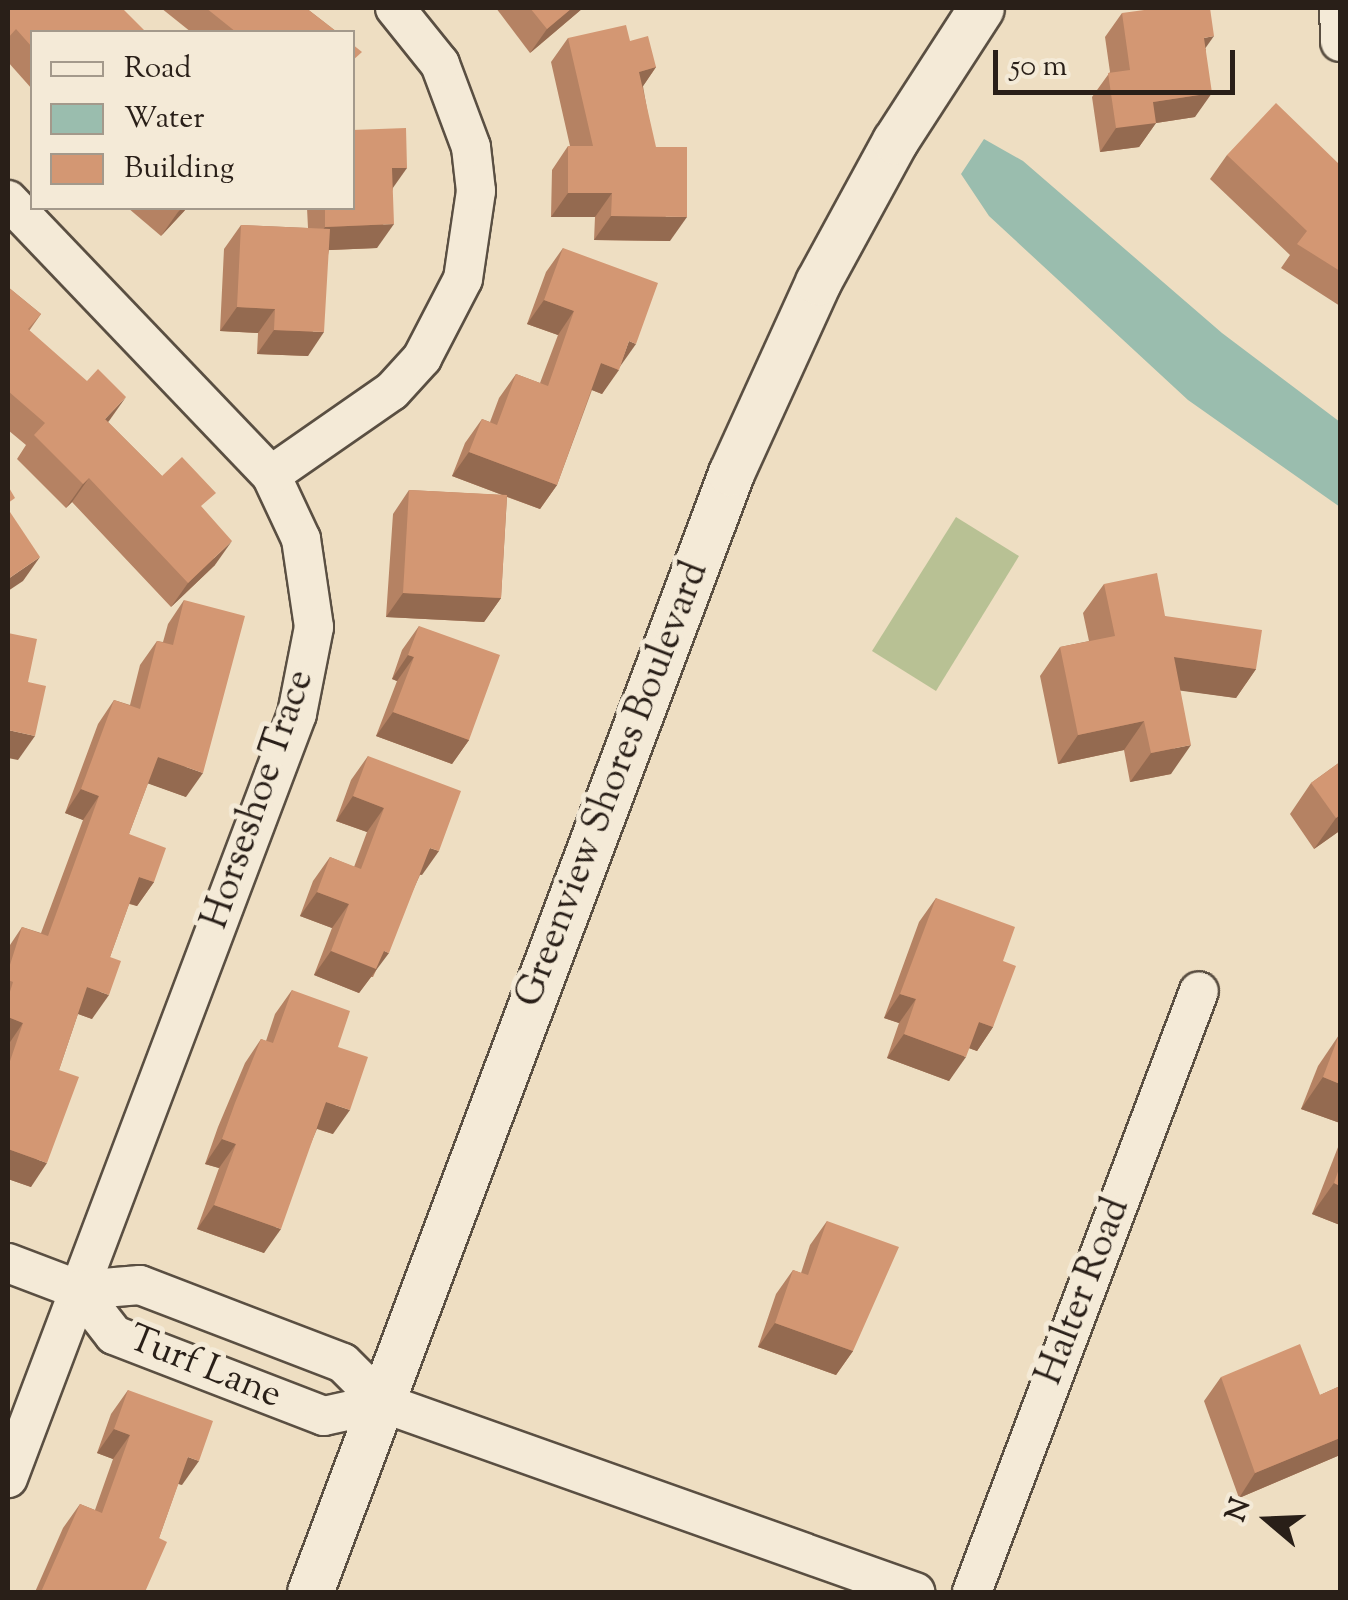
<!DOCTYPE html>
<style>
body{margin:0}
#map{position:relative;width:1348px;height:1600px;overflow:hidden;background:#eedec2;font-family:"Sorts Mill Goudy",serif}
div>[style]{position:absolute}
.green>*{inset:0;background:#b8c194}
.water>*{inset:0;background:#9abdae}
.roads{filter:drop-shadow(2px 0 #5a4f42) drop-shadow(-2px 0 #5a4f42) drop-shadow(0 2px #5a4f42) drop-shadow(0 -2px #5a4f42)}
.minor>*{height:38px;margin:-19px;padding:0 19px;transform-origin:19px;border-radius:19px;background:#f4ead7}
.tertiary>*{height:45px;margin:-22.5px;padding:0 22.5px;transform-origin:22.5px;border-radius:22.5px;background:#f4ead7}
.wall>*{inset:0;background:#b58263}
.shaded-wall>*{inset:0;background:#946a50}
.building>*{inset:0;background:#d39773}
span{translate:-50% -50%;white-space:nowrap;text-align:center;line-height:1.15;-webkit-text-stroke:10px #f4ead7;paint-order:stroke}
.street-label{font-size:38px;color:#291f18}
.frame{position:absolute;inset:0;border:10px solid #291f18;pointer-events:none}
.legend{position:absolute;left:30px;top:30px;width:325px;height:180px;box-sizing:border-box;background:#f4ead7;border:2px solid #a3998b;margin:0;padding:12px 18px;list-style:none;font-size:30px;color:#291f18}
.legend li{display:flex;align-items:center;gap:20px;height:50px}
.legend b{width:50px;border:2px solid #a3998b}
.north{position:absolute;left:1218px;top:1470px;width:100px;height:100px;-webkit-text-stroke:8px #f4ead7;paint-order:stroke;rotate:289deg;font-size:28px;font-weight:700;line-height:40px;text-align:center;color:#291f18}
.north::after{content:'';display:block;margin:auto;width:35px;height:45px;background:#291f18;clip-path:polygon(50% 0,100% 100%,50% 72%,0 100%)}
.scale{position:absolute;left:993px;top:50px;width:242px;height:45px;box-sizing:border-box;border:5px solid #291f18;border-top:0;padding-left:12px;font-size:30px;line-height:35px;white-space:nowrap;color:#291f18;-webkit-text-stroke:8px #f4ead7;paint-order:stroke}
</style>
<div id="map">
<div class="green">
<div style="clip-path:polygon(956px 517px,1019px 556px,936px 691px,872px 651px)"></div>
</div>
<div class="water">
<div style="clip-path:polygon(984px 139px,1023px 161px,1222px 333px,1340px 422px,1340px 507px,1188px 400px,989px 216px,961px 174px)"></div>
</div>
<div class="roads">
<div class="minor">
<div style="left:1339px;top:8px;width:34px;rotate:88deg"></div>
<div style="left:8px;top:200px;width:381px;rotate:46.3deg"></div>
<div style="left:271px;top:475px;width:71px;rotate:64.9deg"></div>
<div style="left:301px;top:539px;width:89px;rotate:81.6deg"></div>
<div style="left:314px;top:627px;width:89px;rotate:101.1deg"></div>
<div style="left:297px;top:714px;width:817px;rotate:110.72deg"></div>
<div style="left:271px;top:475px;width:147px;rotate:-34.8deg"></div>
<div style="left:392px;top:391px;width:45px;rotate:-47.7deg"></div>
<div style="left:422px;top:358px;width:89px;rotate:-62.6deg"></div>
<div style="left:463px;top:279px;width:89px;rotate:-81.6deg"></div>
<div style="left:476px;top:191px;width:44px;rotate:-96.5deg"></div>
<div style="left:471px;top:147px;width:89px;rotate:-110.5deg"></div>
<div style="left:440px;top:64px;width:72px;rotate:-128.8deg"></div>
<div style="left:8px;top:1263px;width:76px;rotate:20.8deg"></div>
<div style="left:79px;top:1290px;width:61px;rotate:-4.7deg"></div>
<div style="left:140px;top:1285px;width:217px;rotate:21deg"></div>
<div style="left:343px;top:1363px;width:57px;rotate:45deg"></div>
<div style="left:383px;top:1403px;width:565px;rotate:19.56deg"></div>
<div style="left:79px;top:1290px;width:57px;rotate:52.1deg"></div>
<div style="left:114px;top:1335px;width:225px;rotate:21.1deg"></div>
<div style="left:324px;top:1416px;width:60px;rotate:-12.4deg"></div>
<div style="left:972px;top:1592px;width:642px;rotate:-69.31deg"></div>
</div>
<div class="tertiary">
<div style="left:310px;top:1592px;width:1196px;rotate:-69.38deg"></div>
<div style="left:731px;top:473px;width:210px;rotate:-65.5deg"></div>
<div style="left:818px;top:282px;width:161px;rotate:-61.4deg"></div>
<div style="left:895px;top:141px;width:158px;rotate:-57.1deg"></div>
</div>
</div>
<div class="wall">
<div style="clip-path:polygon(8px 8px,32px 32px,32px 89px,8px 62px)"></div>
<div style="clip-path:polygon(161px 8px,306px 8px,337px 32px,191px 32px)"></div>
<div style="clip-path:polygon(496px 8px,583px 8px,530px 53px)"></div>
<div style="clip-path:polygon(1122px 13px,1206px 49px,1195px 117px,1156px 123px,1139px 147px,1100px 152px,1092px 97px,1110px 72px,1105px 37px)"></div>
<div style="clip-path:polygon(568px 38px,630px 41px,656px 67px,643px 86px,670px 241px,594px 240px,595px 217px,551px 217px,552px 170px,568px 146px,570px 146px,551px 62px)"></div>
<div style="clip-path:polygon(1227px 155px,1340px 165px,1340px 306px,1281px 268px,1290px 255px,1210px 179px)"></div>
<div style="clip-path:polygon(393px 188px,377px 248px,329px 250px,308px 356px,257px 354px,258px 333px,220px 331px,224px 249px,241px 225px,308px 228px,307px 208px,352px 208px)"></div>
<div style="clip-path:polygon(128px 208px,187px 208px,161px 236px)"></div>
<div style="clip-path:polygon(563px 248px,620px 366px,602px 394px,592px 390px,557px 485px,540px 509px,507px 497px,501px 598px,484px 622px,386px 617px,393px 514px,409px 490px,502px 495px,452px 476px,465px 443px,482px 419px,490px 422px,499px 398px,516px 374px,540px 383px,558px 335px,527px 324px,546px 272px)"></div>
<div style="clip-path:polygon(8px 287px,41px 314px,29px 331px,108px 422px,162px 476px,204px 510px,215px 565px,171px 607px,72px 502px,66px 508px,17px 459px,26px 445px,8px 430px)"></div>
<div style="clip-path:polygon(1104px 584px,1165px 616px,1256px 669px,1236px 698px,1180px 690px,1171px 774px,1130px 782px,1124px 750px,1058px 764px,1040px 676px,1060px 647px,1089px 641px,1083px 613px)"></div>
<div style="clip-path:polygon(184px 600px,186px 797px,148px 783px,129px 834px,154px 882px,137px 906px,129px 904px,110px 957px,92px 1019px,78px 1014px,59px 1070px,31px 1187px,8px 1179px,8px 948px,22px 927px,41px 933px,83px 820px,65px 813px,98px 724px,114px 700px,130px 705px,140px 665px,157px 641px,163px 642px,168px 624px)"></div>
<div style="clip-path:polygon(419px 626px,469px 740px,452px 764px,376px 736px,397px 681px,392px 679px,402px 650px)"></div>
<div style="clip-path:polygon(368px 756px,422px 875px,420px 875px,373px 977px,371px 977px,359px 993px,314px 975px,332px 928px,300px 916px,313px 881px,330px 857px,354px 867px,367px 832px,336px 821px,351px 780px)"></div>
<div style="clip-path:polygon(1340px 762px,1340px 836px,1338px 832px,1314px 849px,1290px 814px,1311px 783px)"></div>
<div style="clip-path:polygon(936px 898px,1003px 961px,993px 1027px,977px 1051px,969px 1048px,949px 1081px,887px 1058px,899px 1023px,884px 1018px,919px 922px)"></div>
<div style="clip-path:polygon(292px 990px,338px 1047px,333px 1134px,317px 1129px,264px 1253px,197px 1229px,219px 1168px,205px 1164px,218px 1127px,245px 1063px,261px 1039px,266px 1041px,275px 1014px)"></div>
<div style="clip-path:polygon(1339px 1035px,1340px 1123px,1301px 1109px,1318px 1066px)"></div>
<div style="clip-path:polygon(1340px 1142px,1340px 1225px,1312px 1214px)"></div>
<div style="clip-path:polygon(827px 1221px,853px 1351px,836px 1375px,758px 1347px,776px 1294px,793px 1270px,801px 1273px,810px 1245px)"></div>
<div style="clip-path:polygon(1221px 1377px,1320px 1395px,1340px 1386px,1340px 1455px,1239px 1498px,1204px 1401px)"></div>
<div style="clip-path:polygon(128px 1390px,182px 1485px,178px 1484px,159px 1538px,145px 1592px,35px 1592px,63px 1528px,80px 1504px,95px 1510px,113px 1459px,97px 1453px,111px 1414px)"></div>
</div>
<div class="shaded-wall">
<div style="clip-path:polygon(572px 8px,583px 8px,530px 53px,547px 29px)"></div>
<div style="clip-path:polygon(1214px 36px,1197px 60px,1204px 38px)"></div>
<div style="clip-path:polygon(656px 67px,639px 92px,639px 72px)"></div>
<div style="clip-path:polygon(1212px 93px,1195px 117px,1156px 123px,1139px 147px,1100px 152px,1116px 128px,1153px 102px)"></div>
<div style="clip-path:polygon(392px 168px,407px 168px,390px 192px)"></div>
<div style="clip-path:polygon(568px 193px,612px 193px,595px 217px,551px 217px)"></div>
<div style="clip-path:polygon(182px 208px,187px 208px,161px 236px,178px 212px)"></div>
<div style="clip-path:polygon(611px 216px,687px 217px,670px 241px,594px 240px)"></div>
<div style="clip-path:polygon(394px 224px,377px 248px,308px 251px,325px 227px)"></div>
<div style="clip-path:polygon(544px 300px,574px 311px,558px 335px,527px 324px)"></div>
<div style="clip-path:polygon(237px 307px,275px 309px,258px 333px,220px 331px)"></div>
<div style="clip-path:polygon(274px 330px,324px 332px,308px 356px,257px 354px)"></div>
<div style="clip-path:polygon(629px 341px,636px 344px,619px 368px)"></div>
<div style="clip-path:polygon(601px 363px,619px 370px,602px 394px,584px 387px)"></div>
<div style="clip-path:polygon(126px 397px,109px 421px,88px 443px,105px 419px)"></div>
<div style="clip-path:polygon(469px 452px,557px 485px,540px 509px,452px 476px)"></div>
<div style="clip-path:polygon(89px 478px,72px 502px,66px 508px,83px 484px)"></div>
<div style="clip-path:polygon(232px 541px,215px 565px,171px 607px,188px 583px)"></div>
<div style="clip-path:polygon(40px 557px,23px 581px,8px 591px,8px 579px)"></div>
<div style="clip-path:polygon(403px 593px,501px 598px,484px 622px,386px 617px)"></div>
<div style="clip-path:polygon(408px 655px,414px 657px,397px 681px,392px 679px)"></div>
<div style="clip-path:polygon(1174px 657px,1256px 669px,1236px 698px,1153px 687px)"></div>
<div style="clip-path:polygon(393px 712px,469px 740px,452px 764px,376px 736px)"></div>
<div style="clip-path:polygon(1144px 721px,1124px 750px,1058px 764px,1078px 735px)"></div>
<div style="clip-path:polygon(8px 730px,35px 736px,18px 760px,8px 758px)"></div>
<div style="clip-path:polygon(1191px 745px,1171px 774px,1130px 782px,1151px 753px)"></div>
<div style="clip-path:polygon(158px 757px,203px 773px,186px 797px,141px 781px)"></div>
<div style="clip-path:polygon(81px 789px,99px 796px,83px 820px,65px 813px)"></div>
<div style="clip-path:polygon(353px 796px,384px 808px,367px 832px,336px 821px)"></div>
<div style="clip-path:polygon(1340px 815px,1340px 829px,1338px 832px,1314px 849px,1336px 818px)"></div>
<div style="clip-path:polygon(430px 848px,439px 851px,422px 875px,414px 872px)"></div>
<div style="clip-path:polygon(139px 877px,154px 882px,137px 906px,122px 901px)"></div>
<div style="clip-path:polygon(317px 892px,349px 904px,332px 928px,300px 916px)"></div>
<div style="clip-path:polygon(331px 951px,384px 951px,389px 953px,359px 993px,314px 975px)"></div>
<div style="clip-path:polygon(87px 987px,109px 995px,92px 1019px,70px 1011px)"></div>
<div style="clip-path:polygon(900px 994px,916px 999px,899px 1023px,884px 1018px)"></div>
<div style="clip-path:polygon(8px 1017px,23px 1023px,8px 1045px)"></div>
<div style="clip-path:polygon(979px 1022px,993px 1027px,977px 1051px,963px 1046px)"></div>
<div style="clip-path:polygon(904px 1034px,966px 1057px,949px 1081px,887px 1058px)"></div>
<div style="clip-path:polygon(1323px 1077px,1340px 1084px,1340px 1123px,1301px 1109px)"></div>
<div style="clip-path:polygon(326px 1102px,350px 1110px,333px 1134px,309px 1126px)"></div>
<div style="clip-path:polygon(222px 1139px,236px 1144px,219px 1168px,205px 1164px)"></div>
<div style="clip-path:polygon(8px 1149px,47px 1163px,31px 1187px,8px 1179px)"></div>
<div style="clip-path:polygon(1334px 1183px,1340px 1186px,1340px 1225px,1312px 1214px)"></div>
<div style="clip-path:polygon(214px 1205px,281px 1229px,264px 1253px,197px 1229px)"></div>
<div style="clip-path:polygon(775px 1323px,853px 1351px,836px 1375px,758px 1347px)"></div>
<div style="clip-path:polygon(114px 1429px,130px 1435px,113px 1459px,97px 1453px)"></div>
<div style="clip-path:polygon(1340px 1438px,1340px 1455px,1239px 1498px,1255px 1473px)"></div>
<div style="clip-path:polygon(188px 1457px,199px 1461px,182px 1485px,171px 1481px)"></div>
</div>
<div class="building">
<div style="clip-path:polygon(8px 8px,122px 8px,146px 32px,32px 32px,32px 47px,16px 29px,8px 38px)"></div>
<div style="clip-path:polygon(206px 8px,306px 8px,337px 32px,236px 32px)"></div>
<div style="clip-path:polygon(530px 8px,572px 8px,547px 29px)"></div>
<div style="clip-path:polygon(1159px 8px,1210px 8px,1214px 36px,1204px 38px,1212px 93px,1153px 102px,1156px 123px,1116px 128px,1108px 73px,1130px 70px,1122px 13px)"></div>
<div style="clip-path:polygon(626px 25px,630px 41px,648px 36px,656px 67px,639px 72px,656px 147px,687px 147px,687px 217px,611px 216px,612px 193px,568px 193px,568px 146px,593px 146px,568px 38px)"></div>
<div style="clip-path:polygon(352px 44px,362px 52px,352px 61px)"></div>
<div style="clip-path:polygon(1276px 103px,1340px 165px,1340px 271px,1297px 244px,1307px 231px,1227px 155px)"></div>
<div style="clip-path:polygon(406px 128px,407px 168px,392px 168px,394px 224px,325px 227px,325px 208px,352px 208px,352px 130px)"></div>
<div style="clip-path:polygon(241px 225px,330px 229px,324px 332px,274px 330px,275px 309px,237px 307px)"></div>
<div style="clip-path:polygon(563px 248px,658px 283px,636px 344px,629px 341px,619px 370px,601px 363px,557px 485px,469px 452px,482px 419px,497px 425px,516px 374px,548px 386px,574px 311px,544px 300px)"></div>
<div style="clip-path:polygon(8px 287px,41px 314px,28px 329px,87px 381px,98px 369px,126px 397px,105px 419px,162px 476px,182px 457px,216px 493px,201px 506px,232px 541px,188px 583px,89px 478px,83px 484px,34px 435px,45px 423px,8px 391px)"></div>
<div style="clip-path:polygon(8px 486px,15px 498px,8px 503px)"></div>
<div style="clip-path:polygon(409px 490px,507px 495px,501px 598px,403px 593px)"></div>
<div style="clip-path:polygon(8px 509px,40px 557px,8px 579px)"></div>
<div style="clip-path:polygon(1157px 573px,1165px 616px,1262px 630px,1256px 669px,1174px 657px,1191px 745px,1151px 753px,1144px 721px,1078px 735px,1060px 647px,1115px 636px,1104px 584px)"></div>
<div style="clip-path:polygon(184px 600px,245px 616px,203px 773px,158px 757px,129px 834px,166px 848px,154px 882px,139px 877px,110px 957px,121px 961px,109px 995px,87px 987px,59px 1070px,79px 1077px,47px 1163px,8px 1149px,8px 1067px,23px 1023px,8px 1017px,8px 998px,13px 982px,8px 980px,8px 971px,22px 927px,48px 936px,99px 796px,81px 789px,114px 700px,140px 709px,157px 641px,173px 645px)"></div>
<div style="clip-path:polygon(419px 626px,500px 655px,469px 740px,393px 712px,414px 657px,408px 655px)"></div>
<div style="clip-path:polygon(8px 633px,37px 639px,28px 682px,46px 686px,35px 736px,8px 730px)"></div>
<div style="clip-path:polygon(368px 756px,461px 791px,439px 851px,430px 848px,389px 953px,384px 951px,376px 969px,331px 951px,349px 904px,317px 892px,330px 857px,361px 869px,384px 808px,353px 796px)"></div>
<div style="clip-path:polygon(1340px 762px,1340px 815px,1336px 818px,1311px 783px)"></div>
<div style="clip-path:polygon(936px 898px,1015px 927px,1003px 961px,1016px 966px,993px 1027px,979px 1022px,966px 1057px,904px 1034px,916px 999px,900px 994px)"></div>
<div style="clip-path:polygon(292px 990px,350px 1011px,338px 1047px,368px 1057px,350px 1110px,326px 1102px,281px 1229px,214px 1205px,236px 1144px,222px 1139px,235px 1103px,261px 1039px,273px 1043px)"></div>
<div style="clip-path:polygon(1339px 1035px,1340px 1035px,1340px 1084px,1323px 1077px)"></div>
<div style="clip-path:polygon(1340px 1166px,1340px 1186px,1334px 1183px)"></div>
<div style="clip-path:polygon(827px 1221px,899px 1247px,853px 1351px,775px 1323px,793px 1270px,808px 1275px)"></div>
<div style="clip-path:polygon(1300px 1344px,1320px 1395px,1340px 1386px,1340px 1438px,1255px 1473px,1221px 1377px)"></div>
<div style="clip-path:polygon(128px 1390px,213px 1421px,199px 1461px,188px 1457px,159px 1538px,167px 1542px,145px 1592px,41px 1592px,80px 1504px,102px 1513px,130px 1435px,114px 1429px)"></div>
</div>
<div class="street-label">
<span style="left:614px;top:785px;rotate:-69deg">Greenview Shores Boulevard</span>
<span style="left:260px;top:800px;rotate:-71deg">Horseshoe Trace</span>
<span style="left:1085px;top:1292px;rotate:-69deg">Halter Road</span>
<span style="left:204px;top:1369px;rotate:22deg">Turf Lane</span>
</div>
<div class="frame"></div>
<ul class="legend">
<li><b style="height:12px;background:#f4ead7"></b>Road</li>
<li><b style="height:28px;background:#9abdae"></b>Water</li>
<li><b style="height:28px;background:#d39773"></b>Building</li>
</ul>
<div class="north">N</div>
<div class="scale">50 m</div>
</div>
